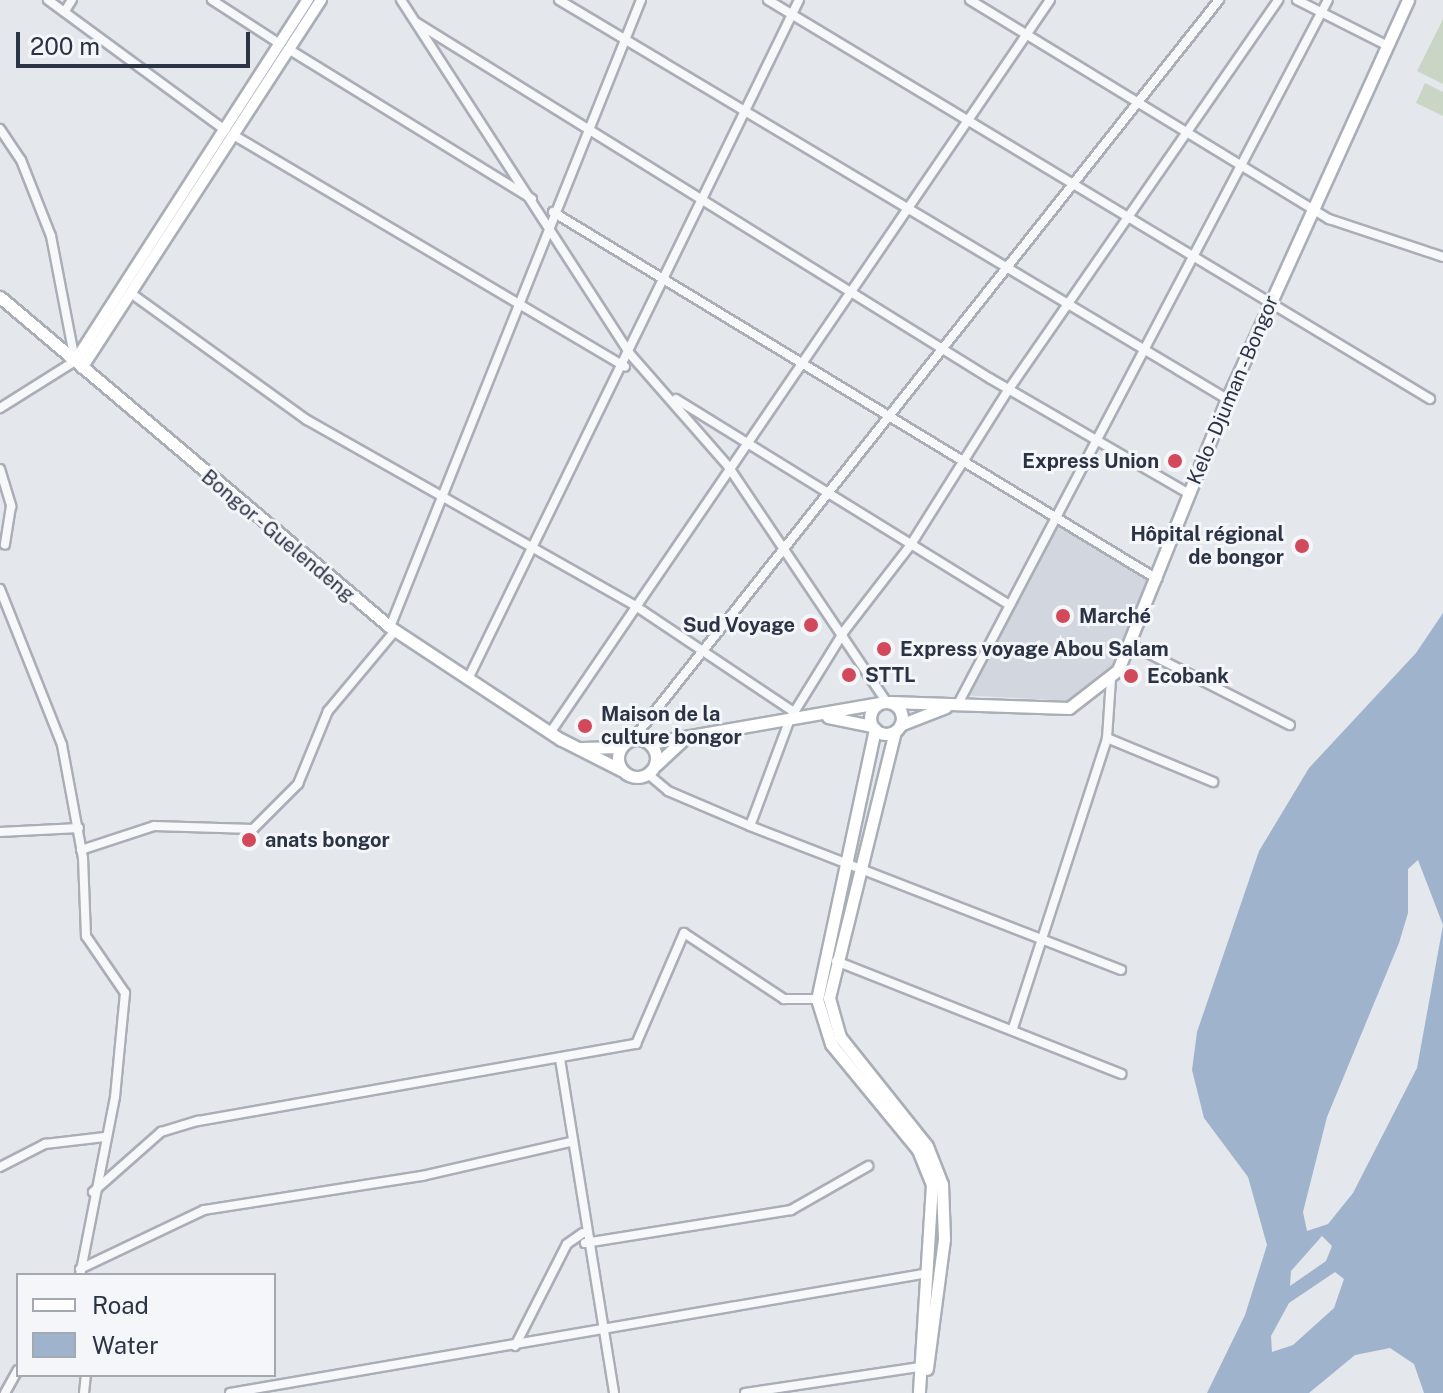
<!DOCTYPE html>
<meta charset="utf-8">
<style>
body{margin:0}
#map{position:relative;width:1443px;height:1393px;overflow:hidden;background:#e4e7ec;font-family:"Public Sans",sans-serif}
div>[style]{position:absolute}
.built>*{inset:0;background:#d2d6de}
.green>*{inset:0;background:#c9d6c5}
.water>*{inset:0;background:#9fb4cc}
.roads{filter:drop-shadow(2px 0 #a9aeb7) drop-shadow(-2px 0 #a9aeb7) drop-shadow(0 2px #a9aeb7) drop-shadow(0 -2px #a9aeb7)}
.minor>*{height:8px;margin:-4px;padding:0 4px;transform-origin:4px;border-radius:4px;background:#f7f8fa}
.major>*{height:10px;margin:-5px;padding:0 5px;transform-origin:5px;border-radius:5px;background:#fff}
.highway>*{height:11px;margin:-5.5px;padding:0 5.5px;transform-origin:5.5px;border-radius:5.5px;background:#fff}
.highway>.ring{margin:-5.5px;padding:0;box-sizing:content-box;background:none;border:11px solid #fff;border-radius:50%}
.dots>*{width:22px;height:22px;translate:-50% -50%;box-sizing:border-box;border:4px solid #f4f6f9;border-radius:50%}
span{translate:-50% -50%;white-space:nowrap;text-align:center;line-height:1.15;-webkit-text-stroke:6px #f4f6f9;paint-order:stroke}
.street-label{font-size:20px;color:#2b3445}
.poi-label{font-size:20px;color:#2b3445;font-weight:700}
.right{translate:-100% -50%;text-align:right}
.left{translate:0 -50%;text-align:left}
.legend{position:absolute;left:16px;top:1273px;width:260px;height:104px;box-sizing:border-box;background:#f4f6f9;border:2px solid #a4a8b1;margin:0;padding:10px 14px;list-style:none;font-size:24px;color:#2b3445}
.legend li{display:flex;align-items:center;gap:16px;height:40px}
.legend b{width:40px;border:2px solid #a4a8b1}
.scale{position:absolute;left:16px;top:32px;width:234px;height:36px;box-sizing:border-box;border:4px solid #2b3445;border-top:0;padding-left:10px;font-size:24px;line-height:28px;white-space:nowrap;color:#2b3445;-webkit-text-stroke:6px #f4f6f9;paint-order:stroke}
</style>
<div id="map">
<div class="built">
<div style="clip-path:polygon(1052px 511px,1152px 570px,1121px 653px,1102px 680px,1073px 701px,959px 695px)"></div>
</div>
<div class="green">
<div style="clip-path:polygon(1443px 19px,1443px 84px,1417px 71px)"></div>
<div style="clip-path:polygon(1425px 83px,1443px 92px,1443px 116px,1416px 103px)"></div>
</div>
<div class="water">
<div style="clip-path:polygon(evenodd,1443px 613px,1443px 1393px,1424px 1393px,1414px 1364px,1390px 1348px,1355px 1355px,1309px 1393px,1207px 1393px,1245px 1315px,1267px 1245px,1248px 1177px,1204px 1118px,1192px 1070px,1197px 1032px,1259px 851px,1309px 768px,1416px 653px,1443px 613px,1418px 860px,1443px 925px,1417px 1068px,1353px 1193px,1328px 1224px,1307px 1231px,1303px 1212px,1327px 1117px,1399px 943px,1408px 913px,1408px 869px,1418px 860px,1443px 613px,1322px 1236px,1332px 1246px,1326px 1261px,1290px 1286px,1291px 1271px,1322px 1236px,1443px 613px,1335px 1272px,1344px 1279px,1334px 1308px,1293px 1345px,1272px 1352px,1271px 1336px,1289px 1303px,1335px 1272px)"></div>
</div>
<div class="roads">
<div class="minor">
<div style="left:48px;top:0;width:220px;rotate:36.3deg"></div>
<div style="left:212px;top:0;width:81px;rotate:32.9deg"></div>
<div style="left:401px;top:0;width:422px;rotate:57.1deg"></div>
<div style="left:630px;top:354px;width:149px;rotate:48.8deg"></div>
<div style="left:728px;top:466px;width:283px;rotate:56.1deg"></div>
<div style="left:559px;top:0;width:778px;rotate:30.85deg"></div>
<div style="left:768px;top:0;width:773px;rotate:31.08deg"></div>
<div style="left:970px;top:0;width:421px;rotate:31.4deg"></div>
<div style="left:1329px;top:219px;width:120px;rotate:18.4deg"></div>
<div style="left:1297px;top:0;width:102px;rotate:26.8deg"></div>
<div style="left:65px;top:11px;width:13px;rotate:-58deg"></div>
<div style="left:417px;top:23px;width:675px;rotate:31.81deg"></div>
<div style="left:991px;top:379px;width:228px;rotate:30.1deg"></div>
<div style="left:290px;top:50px;width:284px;rotate:31.6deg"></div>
<div style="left:0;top:129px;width:37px;rotate:56deg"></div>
<div style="left:21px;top:160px;width:82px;rotate:68.5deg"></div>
<div style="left:51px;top:236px;width:127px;rotate:79.1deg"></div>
<div style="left:75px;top:361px;width:89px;rotate:147.9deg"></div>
<div style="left:235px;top:136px;width:453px;rotate:30.6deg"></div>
<div style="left:553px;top:212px;width:707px;rotate:31.28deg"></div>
<div style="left:132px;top:294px;width:216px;rotate:35.8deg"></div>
<div style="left:307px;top:420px;width:376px;rotate:29.5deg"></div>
<div style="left:634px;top:605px;width:192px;rotate:33.8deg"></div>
<div style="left:676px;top:399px;width:392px;rotate:31.7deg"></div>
<div style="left:0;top:469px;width:39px;rotate:73deg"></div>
<div style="left:11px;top:506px;width:39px;rotate:99deg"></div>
<div style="left:0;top:589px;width:168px;rotate:68.3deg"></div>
<div style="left:62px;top:745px;width:115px;rotate:79.5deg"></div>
<div style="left:83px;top:858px;width:78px;rotate:87.8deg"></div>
<div style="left:86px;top:936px;width:69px;rotate:55.6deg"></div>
<div style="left:125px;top:993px;width:104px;rotate:95.5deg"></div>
<div style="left:115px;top:1097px;width:181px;rotate:101.1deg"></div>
<div style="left:390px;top:627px;width:675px;rotate:-68.18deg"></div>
<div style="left:1132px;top:645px;width:177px;rotate:26.9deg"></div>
<div style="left:468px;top:679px;width:755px;rotate:-64.01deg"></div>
<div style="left:958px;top:704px;width:795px;rotate:-62.28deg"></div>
<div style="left:550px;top:733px;width:887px;rotate:-55.7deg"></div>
<div style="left:1107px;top:738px;width:115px;rotate:22.5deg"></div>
<div style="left:633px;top:739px;width:943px;rotate:-51.59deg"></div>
<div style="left:648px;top:774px;width:26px;rotate:40deg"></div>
<div style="left:668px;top:791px;width:89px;rotate:23.1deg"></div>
<div style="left:750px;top:826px;width:398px;rotate:21.2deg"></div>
<div style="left:750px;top:826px;width:114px;rotate:-69.5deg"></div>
<div style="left:790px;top:719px;width:105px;rotate:-58.3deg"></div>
<div style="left:845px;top:630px;width:106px;rotate:-52.3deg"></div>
<div style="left:910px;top:546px;width:186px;rotate:-57.8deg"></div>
<div style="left:1009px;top:389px;width:473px;rotate:-55.3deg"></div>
<div style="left:0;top:832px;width:79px;rotate:-2.9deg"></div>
<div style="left:81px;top:850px;width:77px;rotate:-18.2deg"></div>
<div style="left:154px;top:826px;width:99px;rotate:1.7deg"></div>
<div style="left:253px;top:829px;width:64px;rotate:-45deg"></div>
<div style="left:298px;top:784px;width:79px;rotate:-67.7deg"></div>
<div style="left:328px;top:711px;width:104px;rotate:-50.1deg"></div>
<div style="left:836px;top:961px;width:307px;rotate:21.6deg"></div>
<div style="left:1013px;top:1028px;width:305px;rotate:-72deg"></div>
<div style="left:1107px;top:738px;width:58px;rotate:-86.1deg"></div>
<div style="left:560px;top:1059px;width:338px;rotate:80.8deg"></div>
<div style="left:0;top:1167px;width:51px;rotate:-27.1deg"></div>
<div style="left:45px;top:1144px;width:60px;rotate:-6.7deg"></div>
<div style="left:93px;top:1192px;width:91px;rotate:-41.4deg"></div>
<div style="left:161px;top:1132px;width:39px;rotate:-17deg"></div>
<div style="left:198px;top:1121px;width:445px;rotate:-10deg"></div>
<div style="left:636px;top:1044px;width:121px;rotate:-66.6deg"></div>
<div style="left:684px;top:933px;width:120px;rotate:33.4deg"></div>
<div style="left:784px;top:999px;width:33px"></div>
<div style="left:585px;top:1243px;width:209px;rotate:-9.1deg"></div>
<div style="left:791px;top:1210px;width:89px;rotate:-29.7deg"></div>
<div style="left:80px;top:1269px;width:137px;rotate:-25.4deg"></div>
<div style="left:204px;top:1210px;width:221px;rotate:-8.9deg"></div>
<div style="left:422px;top:1176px;width:152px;rotate:-12.9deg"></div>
<div style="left:515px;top:1346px;width:114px;rotate:-63deg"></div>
<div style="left:567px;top:1244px;width:19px;rotate:-35deg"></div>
<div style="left:5px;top:1393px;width:26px;rotate:-61deg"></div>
<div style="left:84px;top:1393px;width:18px;rotate:-84deg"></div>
<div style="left:230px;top:1393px;width:708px;rotate:-9.75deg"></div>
<div style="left:745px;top:1393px;width:177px;rotate:-8.5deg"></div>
</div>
<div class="major">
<div style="left:75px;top:361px;width:430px;rotate:-57.2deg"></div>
<div style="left:82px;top:368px;width:439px;rotate:-57deg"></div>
</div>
<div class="highway">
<div style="left:0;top:297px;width:511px;rotate:40.24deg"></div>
<div style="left:390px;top:627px;width:204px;rotate:33.4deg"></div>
<div style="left:560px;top:739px;width:68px;rotate:26.9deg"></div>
<div class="ring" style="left:870px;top:702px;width:21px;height:21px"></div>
<div style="left:890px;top:702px;width:179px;rotate:1.9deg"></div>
<div style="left:1069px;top:708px;width:62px;rotate:-37.8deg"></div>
<div style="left:1118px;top:670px;width:292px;rotate:-68.1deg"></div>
<div style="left:1227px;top:399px;width:438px;rotate:-65.6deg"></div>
<div style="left:828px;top:717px;width:45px;rotate:11.6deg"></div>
<div style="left:900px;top:725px;width:49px;rotate:-21.4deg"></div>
<div style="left:875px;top:729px;width:276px;rotate:102.1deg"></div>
<div style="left:817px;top:999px;width:47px;rotate:72.7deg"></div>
<div style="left:831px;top:1044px;width:137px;rotate:50.6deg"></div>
<div style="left:918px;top:1150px;width:37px;rotate:68deg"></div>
<div style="left:932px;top:1184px;width:209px;rotate:93.6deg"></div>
<div style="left:895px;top:731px;width:275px;rotate:103.9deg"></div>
<div style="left:829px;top:998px;width:41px;rotate:74.2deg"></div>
<div style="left:840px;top:1037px;width:139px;rotate:51.4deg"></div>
<div style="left:927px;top:1146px;width:41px;rotate:68.5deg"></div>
<div style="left:942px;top:1184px;width:55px;rotate:87.9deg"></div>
<div style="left:944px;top:1239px;width:131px;rotate:97.5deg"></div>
<div class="ring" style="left:618px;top:739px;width:27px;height:27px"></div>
<div style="left:650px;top:743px;width:232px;rotate:-9.9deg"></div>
<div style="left:581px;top:748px;width:40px;rotate:-1.4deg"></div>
<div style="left:656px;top:765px;width:38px;rotate:-43deg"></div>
</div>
</div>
<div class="dots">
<div style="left:1175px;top:461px;background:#d1495b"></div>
<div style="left:1302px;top:546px;background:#d1495b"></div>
<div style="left:1063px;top:616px;background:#d1495b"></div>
<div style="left:811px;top:625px;background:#d1495b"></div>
<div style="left:884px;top:649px;background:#d1495b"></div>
<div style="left:849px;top:675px;background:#d1495b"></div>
<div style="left:1131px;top:676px;background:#d1495b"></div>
<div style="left:585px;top:726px;background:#d1495b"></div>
<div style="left:249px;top:840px;background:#d1495b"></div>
</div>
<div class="street-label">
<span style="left:1233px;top:390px;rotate:-67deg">Kelo - Djuman - Bongor</span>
<span style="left:278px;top:536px;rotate:40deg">Bongor - Guelendeng</span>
</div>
<div class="poi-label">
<span class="right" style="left:1159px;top:461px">Express Union</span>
<span class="right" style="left:1284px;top:546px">Hôpital régional<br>de bongor</span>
<span class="left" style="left:1079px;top:616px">Marché</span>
<span class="right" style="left:795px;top:625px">Sud Voyage</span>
<span class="left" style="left:900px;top:649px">Express voyage Abou Salam</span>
<span class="left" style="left:865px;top:675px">STTL</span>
<span class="left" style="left:1147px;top:676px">Ecobank</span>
<span class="left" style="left:601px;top:726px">Maison de la<br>culture bongor</span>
<span class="left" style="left:265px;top:840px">anats bongor</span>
</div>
<ul class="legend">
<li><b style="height:10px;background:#fff"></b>Road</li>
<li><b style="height:22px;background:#9fb4cc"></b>Water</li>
</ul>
<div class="scale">200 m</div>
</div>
